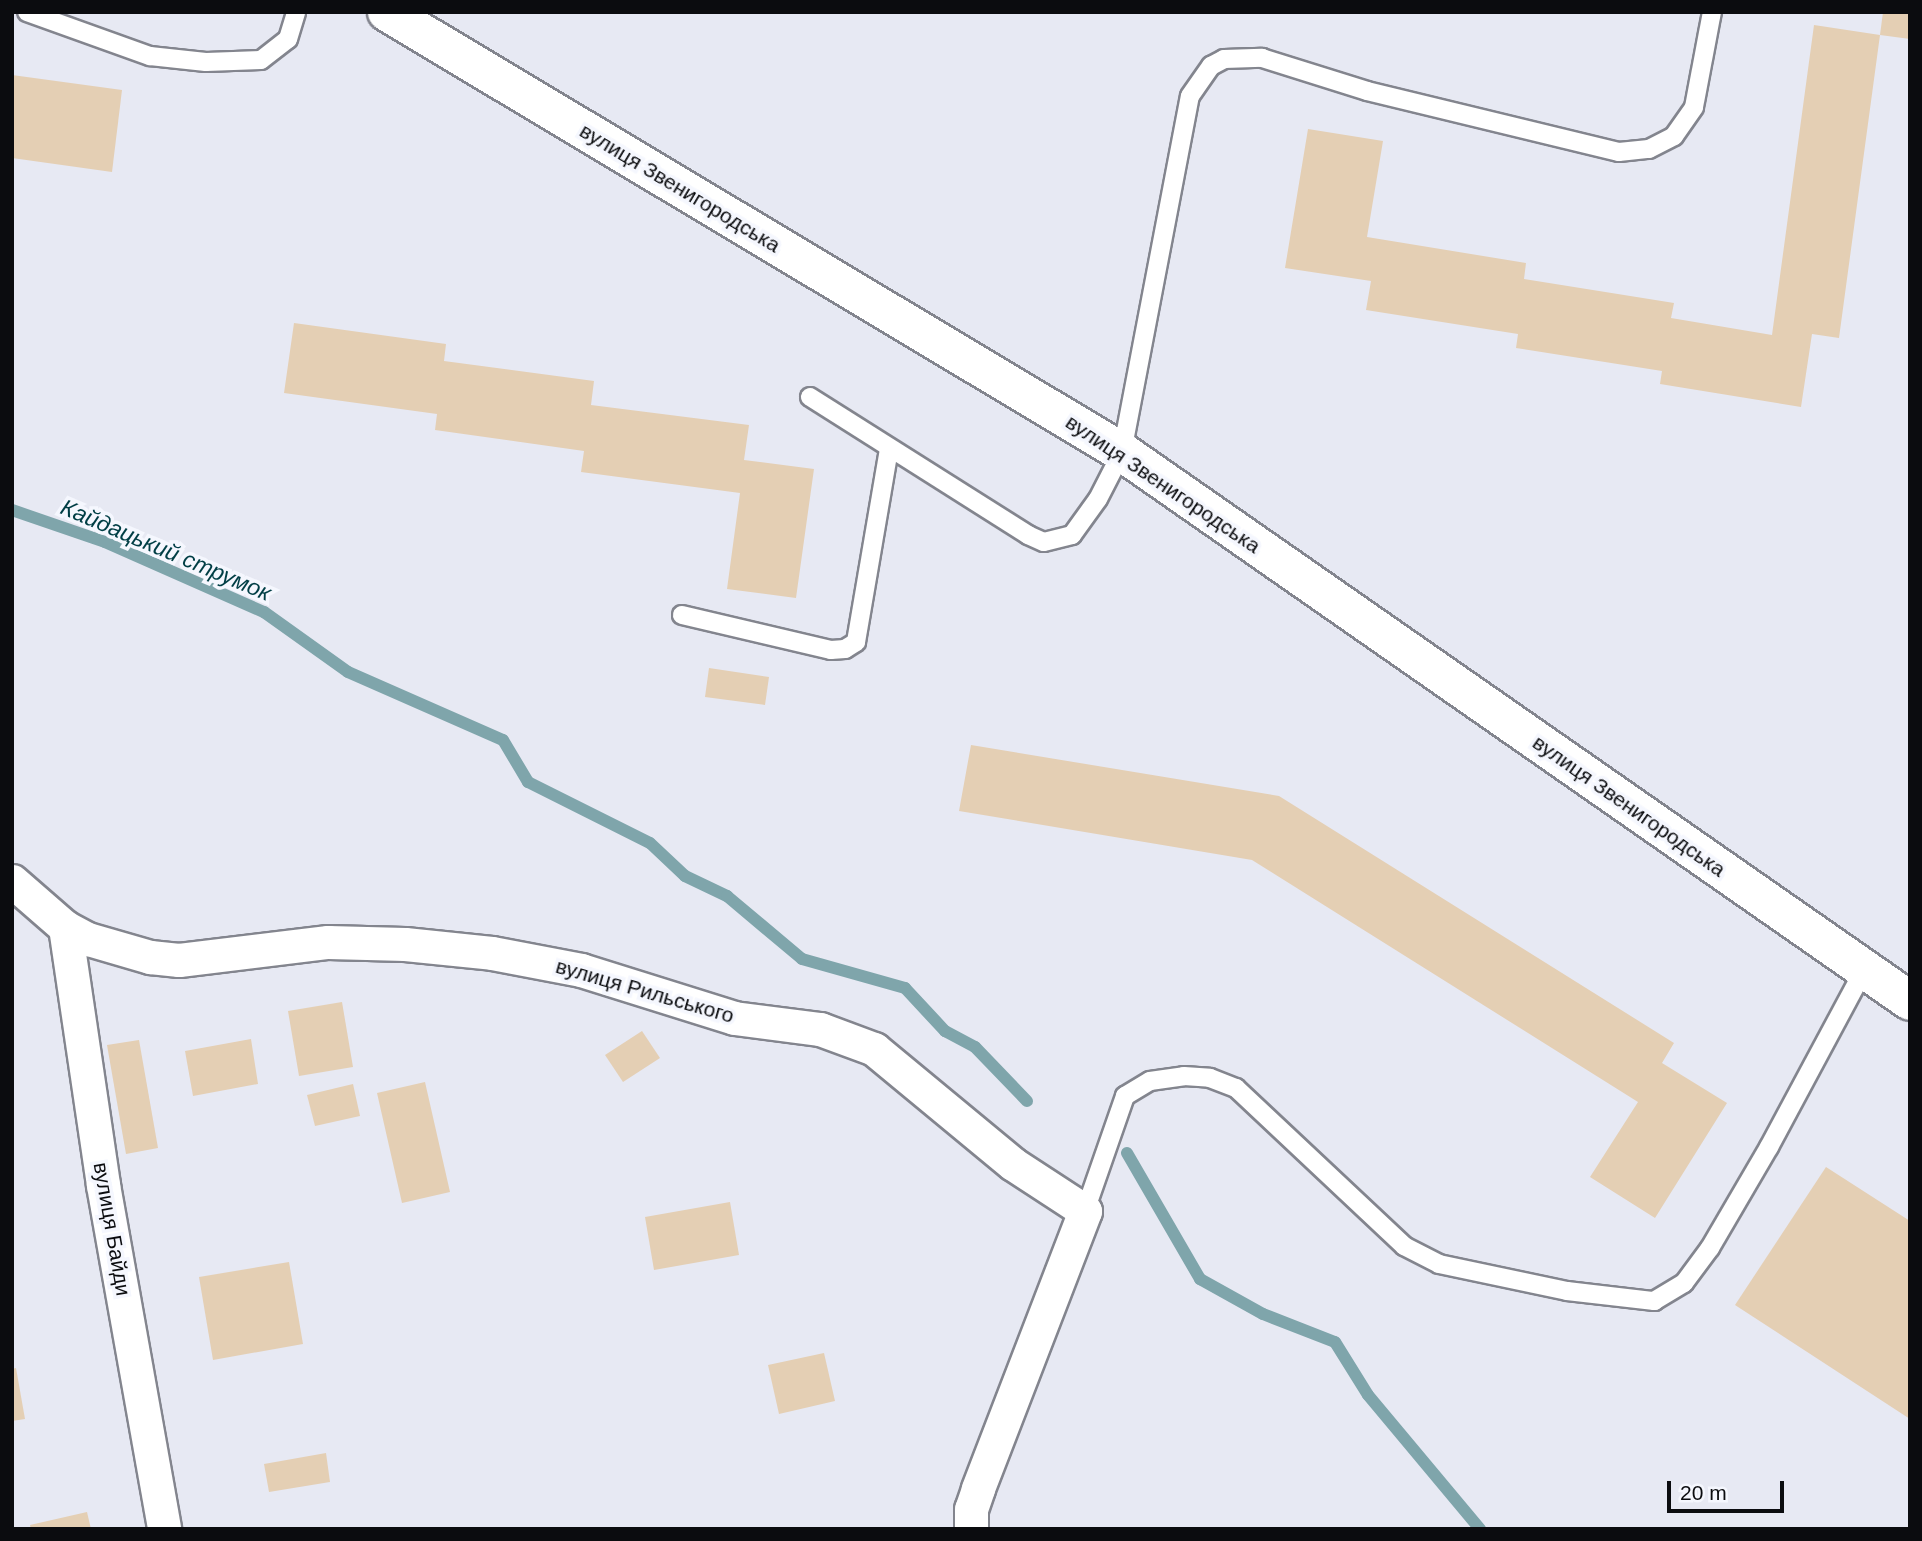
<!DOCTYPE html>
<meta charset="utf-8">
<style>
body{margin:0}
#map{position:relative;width:1922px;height:1541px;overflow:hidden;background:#e7e9f3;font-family:Helvetica,sans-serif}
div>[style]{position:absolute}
.stream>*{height:12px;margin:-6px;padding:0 6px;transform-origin:6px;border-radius:6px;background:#7fa5ab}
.building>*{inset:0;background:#e4cfb4}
.roads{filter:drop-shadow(2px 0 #83858e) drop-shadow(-2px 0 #83858e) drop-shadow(0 2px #83858e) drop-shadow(0 -2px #83858e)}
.service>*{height:18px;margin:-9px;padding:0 9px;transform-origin:9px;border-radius:9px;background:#fff}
.minor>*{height:33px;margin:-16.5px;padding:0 16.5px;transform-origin:16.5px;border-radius:16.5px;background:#fff}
.tertiary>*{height:38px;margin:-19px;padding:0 19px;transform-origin:19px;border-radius:19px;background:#fff}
span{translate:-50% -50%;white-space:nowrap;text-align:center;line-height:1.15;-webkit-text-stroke:7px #f5f7fe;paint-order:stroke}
.street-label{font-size:21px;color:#0b0c0f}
.water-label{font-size:23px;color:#003e45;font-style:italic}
.frame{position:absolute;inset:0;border:14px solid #0b0c0f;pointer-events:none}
.scale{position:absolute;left:1667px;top:1481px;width:117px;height:32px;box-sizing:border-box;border:4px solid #0b0c0f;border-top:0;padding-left:9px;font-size:21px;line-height:24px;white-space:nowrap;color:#0b0c0f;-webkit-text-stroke:5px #f5f7fe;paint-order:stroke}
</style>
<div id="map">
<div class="stream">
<div style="left:12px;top:510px;width:98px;rotate:19deg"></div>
<div style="left:105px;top:542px;width:174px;rotate:23.8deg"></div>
<div style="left:264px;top:612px;width:103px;rotate:35.5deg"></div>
<div style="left:348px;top:672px;width:169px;rotate:23.7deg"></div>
<div style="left:503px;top:740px;width:49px;rotate:59.2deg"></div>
<div style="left:528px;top:782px;width:136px;rotate:26.6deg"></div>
<div style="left:650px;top:843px;width:48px;rotate:43.3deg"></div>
<div style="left:685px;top:876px;width:47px;rotate:25.5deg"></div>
<div style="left:727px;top:896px;width:98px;rotate:40deg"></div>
<div style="left:802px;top:959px;width:107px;rotate:15.7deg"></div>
<div style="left:905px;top:988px;width:59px;rotate:47.1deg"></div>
<div style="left:945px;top:1031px;width:34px;rotate:28deg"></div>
<div style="left:975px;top:1047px;width:75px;rotate:46.1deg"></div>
<div style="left:1127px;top:1153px;width:146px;rotate:59.9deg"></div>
<div style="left:1200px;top:1279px;width:72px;rotate:29.1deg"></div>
<div style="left:1263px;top:1314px;width:77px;rotate:21.3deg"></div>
<div style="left:1335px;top:1342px;width:62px;rotate:58.1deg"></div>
<div style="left:1368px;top:1395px;width:175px;rotate:50.1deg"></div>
</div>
<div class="building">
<div style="clip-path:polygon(1883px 12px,1910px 12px,1910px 39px,1880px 35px)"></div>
<div style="clip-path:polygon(1814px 25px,1880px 35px,1839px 338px,1812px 334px,1801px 407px,1660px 384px,1662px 371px,1516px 348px,1518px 334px,1366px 310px,1371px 281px,1285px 268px,1308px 129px,1383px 141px,1367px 237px,1526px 263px,1524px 279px,1674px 303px,1671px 318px,1772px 335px)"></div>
<div style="clip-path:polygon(12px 75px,122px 90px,112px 172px,12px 158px)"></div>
<div style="clip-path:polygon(294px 323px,446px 344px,444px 361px,594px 381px,591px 405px,749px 425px,744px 460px,814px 469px,796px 598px,727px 589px,740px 493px,581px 472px,584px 451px,435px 430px,437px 414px,284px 393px)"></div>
<div style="clip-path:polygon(709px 668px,769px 677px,765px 705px,705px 697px)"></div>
<div style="clip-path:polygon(971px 745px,1279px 796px,1674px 1043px,1662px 1063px,1727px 1103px,1655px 1218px,1590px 1177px,1638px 1102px,1252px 860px,959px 811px)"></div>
<div style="clip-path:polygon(342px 1002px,353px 1067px,299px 1076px,288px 1011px)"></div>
<div style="clip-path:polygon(642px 1031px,660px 1058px,623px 1082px,605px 1055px)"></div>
<div style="clip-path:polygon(251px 1039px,258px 1084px,193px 1096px,185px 1051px)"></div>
<div style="clip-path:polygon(139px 1040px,158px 1148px,126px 1154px,107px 1045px)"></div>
<div style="clip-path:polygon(425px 1082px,450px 1192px,402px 1203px,377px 1093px)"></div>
<div style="clip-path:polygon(353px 1084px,360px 1116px,315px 1126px,307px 1095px)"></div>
<div style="clip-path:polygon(1826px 1167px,1910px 1221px,1910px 1419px,1735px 1305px)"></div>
<div style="clip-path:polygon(730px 1202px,739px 1255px,654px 1270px,645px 1217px)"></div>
<div style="clip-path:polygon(289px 1262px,303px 1344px,213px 1360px,199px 1277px)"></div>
<div style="clip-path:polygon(824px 1353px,835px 1401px,779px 1414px,768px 1365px)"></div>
<div style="clip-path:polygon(16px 1368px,25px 1419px,12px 1421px,12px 1369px)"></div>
<div style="clip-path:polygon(326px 1453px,330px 1482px,269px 1492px,264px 1464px)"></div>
<div style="clip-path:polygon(87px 1512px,91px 1529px,31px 1529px,30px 1525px)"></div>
</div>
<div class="roads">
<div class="service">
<div style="left:27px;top:12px;width:131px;rotate:19.7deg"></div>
<div style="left:150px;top:56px;width:56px;rotate:6.1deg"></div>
<div style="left:206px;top:62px;width:55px;rotate:-2.1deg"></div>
<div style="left:261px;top:60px;width:34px;rotate:-38deg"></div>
<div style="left:288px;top:39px;width:28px;rotate:-73deg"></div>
<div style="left:810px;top:397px;width:258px;rotate:32.3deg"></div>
<div style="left:1028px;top:535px;width:17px;rotate:24deg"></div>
<div style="left:1044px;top:542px;width:29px;rotate:-14deg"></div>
<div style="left:1072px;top:535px;width:44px;rotate:-54.2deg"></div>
<div style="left:1098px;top:499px;width:53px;rotate:-62.9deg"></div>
<div style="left:1122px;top:452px;width:362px;rotate:-79.2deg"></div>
<div style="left:1190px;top:96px;width:37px;rotate:-55deg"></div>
<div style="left:1211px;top:66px;width:15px;rotate:-28deg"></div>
<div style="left:1224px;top:59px;width:38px;rotate:-2deg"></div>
<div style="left:1262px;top:58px;width:110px;rotate:17.4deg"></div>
<div style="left:1367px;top:91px;width:259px;rotate:13.6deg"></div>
<div style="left:1619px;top:152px;width:30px;rotate:-6deg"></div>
<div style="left:1649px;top:149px;width:28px;rotate:-27deg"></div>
<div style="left:1674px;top:136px;width:35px;rotate:-55deg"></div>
<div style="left:1694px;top:107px;width:97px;rotate:-79.3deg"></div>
<div style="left:682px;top:615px;width:153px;rotate:13.2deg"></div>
<div style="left:831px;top:650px;width:14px;rotate:-4deg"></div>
<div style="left:845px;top:649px;width:13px;rotate:-32deg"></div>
<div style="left:856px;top:642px;width:196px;rotate:-80.3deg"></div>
<div style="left:1085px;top:1211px;width:122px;rotate:-70.8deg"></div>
<div style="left:1125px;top:1096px;width:29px;rotate:-31deg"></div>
<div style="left:1150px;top:1081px;width:34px;rotate:-8deg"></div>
<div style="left:1184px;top:1076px;width:26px;rotate:4deg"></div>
<div style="left:1210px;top:1078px;width:28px;rotate:21deg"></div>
<div style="left:1236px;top:1088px;width:231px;rotate:43.2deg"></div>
<div style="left:1404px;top:1246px;width:39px;rotate:27deg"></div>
<div style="left:1439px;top:1264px;width:131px;rotate:11.9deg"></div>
<div style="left:1567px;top:1291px;width:88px;rotate:6.6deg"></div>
<div style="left:1654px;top:1301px;width:35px;rotate:-31deg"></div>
<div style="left:1684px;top:1283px;width:44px;rotate:-53.4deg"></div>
<div style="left:1710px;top:1248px;width:117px;rotate:-59.7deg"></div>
<div style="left:1769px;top:1147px;width:201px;rotate:-61.8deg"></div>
</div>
<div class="minor">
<div style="left:12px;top:881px;width:70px;rotate:41deg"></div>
<div style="left:65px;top:927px;width:26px;rotate:28deg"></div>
<div style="left:88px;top:939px;width:65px;rotate:16.2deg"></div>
<div style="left:150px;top:957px;width:29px;rotate:6deg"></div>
<div style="left:179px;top:960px;width:150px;rotate:-6.9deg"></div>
<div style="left:328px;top:942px;width:77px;rotate:1.5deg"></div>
<div style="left:405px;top:944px;width:87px;rotate:5.9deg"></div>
<div style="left:492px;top:953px;width:91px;rotate:10.8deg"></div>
<div style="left:581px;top:970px;width:160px;rotate:17.4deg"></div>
<div style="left:734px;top:1018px;width:87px;rotate:7.3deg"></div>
<div style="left:820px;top:1029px;width:58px;rotate:20.3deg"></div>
<div style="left:874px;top:1049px;width:180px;rotate:39.6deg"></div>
<div style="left:1013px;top:1164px;width:86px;rotate:33.1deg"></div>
<div style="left:1085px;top:1211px;width:298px;rotate:111.1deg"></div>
<div style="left:978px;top:1489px;width:21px;rotate:109deg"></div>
<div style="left:971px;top:1509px;width:20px;rotate:90deg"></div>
<div style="left:65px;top:927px;width:261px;rotate:81.6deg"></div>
<div style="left:103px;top:1185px;width:349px;rotate:79.9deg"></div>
</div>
<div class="tertiary">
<div style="left:387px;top:12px;width:857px;rotate:30.91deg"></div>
<div style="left:1122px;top:452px;width:960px;rotate:34.86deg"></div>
</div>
</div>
<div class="street-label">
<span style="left:680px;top:188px;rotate:31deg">вулиця Звенигородська</span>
<span style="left:1163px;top:484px;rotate:34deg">вулиця Звенигородська</span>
<span style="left:1629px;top:806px;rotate:35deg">вулиця Звенигородська</span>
<span style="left:645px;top:991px;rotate:16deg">вулиця Рильського</span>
<span style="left:112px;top:1229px;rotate:80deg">вулиця Байди</span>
</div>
<div class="water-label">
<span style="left:166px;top:550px;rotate:23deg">Кайдацький струмок</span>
</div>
<div class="frame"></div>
<div class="scale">20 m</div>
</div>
